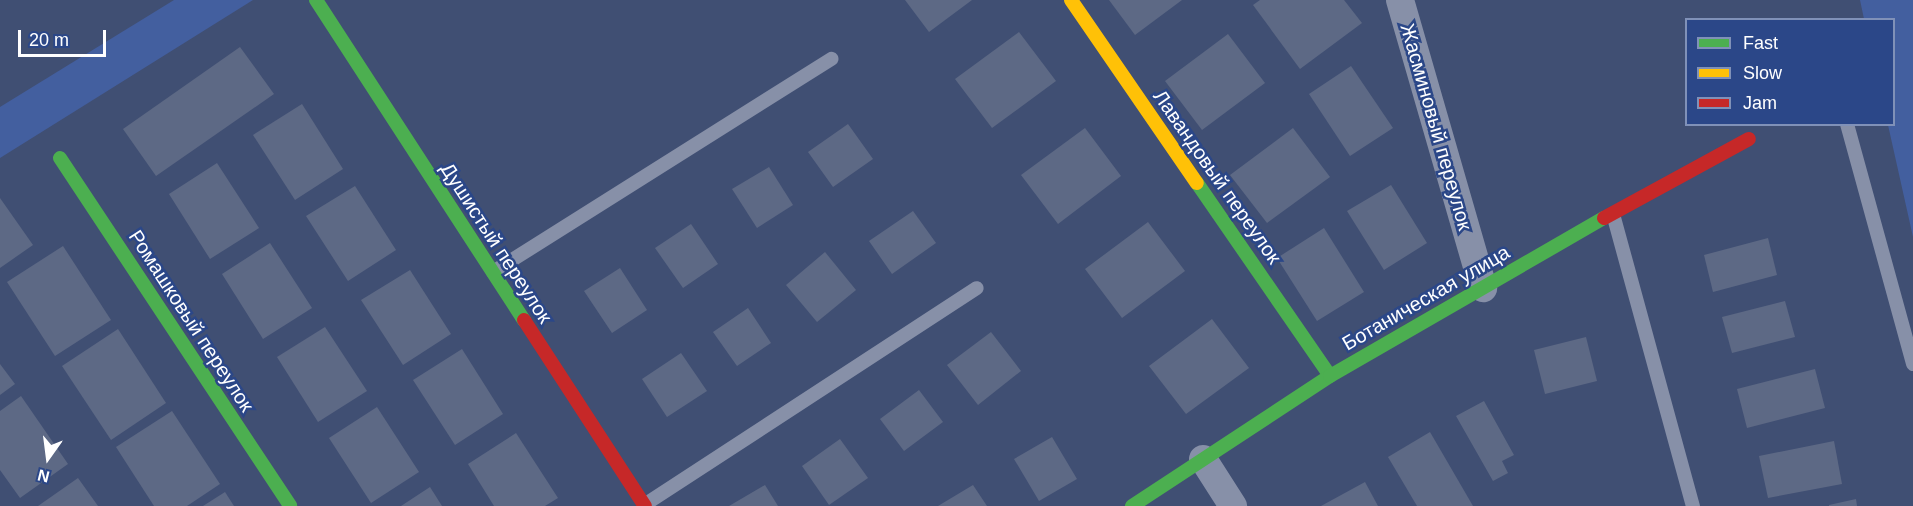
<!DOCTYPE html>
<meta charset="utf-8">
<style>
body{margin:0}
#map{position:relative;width:1913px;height:506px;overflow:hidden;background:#404f73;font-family:Arial,sans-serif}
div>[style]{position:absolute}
.green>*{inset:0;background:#435f9f}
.building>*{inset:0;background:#5d6985}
.lane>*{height:14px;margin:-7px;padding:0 7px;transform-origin:7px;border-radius:7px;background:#8790a8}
.street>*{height:28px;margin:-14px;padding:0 14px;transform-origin:14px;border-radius:14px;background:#8790a8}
.fast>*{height:14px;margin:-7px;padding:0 7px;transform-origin:7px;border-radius:7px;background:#4caf50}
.slow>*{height:14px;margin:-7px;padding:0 7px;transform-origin:7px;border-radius:7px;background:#ffc107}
.jam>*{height:14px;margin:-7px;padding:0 7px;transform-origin:7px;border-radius:7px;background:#c62828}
span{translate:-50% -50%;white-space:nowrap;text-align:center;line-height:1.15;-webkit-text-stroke:5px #2b4788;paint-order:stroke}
.street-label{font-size:20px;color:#fff}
.legend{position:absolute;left:1685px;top:18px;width:210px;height:108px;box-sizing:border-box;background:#2b4788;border:2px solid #8091b8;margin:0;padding:8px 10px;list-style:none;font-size:18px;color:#fff}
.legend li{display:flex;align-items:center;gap:12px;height:30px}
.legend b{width:30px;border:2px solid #8091b8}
.north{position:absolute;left:18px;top:428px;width:60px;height:60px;-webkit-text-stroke:4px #2b4788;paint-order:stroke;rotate:194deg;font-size:16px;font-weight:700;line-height:24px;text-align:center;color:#fff}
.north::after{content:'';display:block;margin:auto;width:21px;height:27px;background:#fff;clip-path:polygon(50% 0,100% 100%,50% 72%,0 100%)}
.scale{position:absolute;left:18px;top:30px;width:88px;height:27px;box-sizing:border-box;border:3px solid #fff;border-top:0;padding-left:8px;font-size:18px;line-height:21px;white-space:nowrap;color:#fff;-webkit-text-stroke:4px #2b4788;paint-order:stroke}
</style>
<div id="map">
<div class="green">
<div style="clip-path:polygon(174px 0,253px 0,0 158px,0 107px)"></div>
<div style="clip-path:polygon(1860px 0,1913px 0,1913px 237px,1888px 125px,1894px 124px,1894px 20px,1864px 19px)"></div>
</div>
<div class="building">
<div style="clip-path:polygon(905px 0,972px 0,929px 32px)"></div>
<div style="clip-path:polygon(1109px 0,1182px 0,1135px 35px)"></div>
<div style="clip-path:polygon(1260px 0,1344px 0,1362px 23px,1300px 69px,1253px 5px)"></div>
<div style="clip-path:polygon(1019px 32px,1056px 81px,992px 128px,955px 79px)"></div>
<div style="clip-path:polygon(1228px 34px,1265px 83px,1202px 130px,1165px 81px)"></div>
<div style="clip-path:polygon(240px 47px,274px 94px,156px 176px,123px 129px)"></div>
<div style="clip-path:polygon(1351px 66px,1393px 128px,1350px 156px,1309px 94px)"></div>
<div style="clip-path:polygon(302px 104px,343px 169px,295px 200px,253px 135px)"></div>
<div style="clip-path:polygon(848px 124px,873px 159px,833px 187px,808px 152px)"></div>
<div style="clip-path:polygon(1085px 128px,1121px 176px,1058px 224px,1021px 175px)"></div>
<div style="clip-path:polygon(1293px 128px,1330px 177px,1267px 223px,1230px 175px)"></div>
<div style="clip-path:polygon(217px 163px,259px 228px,210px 259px,169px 194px)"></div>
<div style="clip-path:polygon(769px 167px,793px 205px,757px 228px,732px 189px)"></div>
<div style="clip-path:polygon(1391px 185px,1427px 243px,1384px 270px,1347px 211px)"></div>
<div style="clip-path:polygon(355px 186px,396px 250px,348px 281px,306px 216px)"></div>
<div style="clip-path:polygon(0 198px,33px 245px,0 268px)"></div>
<div style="clip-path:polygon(913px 211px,936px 243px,892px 274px,869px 241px)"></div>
<div style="clip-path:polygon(1148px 222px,1185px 271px,1122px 318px,1085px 269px)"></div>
<div style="clip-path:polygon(691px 224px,718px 264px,683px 288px,655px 248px)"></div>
<div style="clip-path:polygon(1324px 228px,1364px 292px,1317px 321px,1277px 258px)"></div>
<div style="clip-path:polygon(1768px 238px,1777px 275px,1713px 292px,1704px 255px)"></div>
<div style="clip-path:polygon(270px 243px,312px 308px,263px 339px,222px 274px)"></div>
<div style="clip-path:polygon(63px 246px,111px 320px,55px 356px,7px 282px)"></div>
<div style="clip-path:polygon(825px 252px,856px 290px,817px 322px,786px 285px)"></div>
<div style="clip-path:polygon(620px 268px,647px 310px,612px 333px,584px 291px)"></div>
<div style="clip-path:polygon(410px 270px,451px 334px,403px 365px,361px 300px)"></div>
<div style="clip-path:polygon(1785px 301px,1795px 337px,1732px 353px,1722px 317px)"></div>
<div style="clip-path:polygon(748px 308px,771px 343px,737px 366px,713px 332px)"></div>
<div style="clip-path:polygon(1212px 319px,1249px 368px,1186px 414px,1149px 366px)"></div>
<div style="clip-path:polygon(325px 327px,367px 391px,318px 422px,277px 357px)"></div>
<div style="clip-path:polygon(118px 329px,166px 403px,111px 440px,62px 366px)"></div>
<div style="clip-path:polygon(991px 332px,1021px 371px,978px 405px,947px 365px)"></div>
<div style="clip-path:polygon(1586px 337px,1597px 381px,1545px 394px,1534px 350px)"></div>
<div style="clip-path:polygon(462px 349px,503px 414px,455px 445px,413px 380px)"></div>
<div style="clip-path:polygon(681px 353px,707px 391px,667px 417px,642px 379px)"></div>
<div style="clip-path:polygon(0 364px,15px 384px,0 395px)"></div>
<div style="clip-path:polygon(1815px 369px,1825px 408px,1747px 428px,1737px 389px)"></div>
<div style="clip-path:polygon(919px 390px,943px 422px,904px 451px,880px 419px)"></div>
<div style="clip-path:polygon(21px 396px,68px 464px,20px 498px,0 470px,0 411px)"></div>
<div style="clip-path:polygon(1484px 401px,1514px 455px,1502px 461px,1508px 473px,1493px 481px,1456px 416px)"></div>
<div style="clip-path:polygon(377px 407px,419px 472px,371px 503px,329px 438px)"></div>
<div style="clip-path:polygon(172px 411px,220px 484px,187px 506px,154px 506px,116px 447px)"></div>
<div style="clip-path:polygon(1430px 432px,1473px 506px,1417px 506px,1388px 457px)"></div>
<div style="clip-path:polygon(516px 433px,558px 498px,545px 506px,494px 506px,468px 464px)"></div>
<div style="clip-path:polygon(1052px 437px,1077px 479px,1039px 501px,1014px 459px)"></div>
<div style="clip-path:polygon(840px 439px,868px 478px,829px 505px,802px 466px)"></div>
<div style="clip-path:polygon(1834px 441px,1842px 484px,1768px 498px,1759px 456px)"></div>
<div style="clip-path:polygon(78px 478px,98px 506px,38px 506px)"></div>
<div style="clip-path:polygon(1365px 482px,1378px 506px,1321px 506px)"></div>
<div style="clip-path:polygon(765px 485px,778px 506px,729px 506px)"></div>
<div style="clip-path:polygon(973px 485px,987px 506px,938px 506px)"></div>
<div style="clip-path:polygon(430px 487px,442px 506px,401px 506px)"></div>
<div style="clip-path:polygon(225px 492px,234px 506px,203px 506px)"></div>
<div style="clip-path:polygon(1856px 499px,1857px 506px,1829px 506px,1829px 505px)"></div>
</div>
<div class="lane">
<div style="left:1847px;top:124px;width:249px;rotate:74.6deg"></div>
<div style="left:1613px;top:214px;width:303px;rotate:74.7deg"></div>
<div style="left:493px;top:272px;width:400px;rotate:-32.2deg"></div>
<div style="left:644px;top:505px;width:397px;rotate:-33.1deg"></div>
</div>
<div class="street">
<div style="left:1400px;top:0;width:300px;rotate:73.9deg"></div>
<div style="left:1203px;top:459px;width:56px;rotate:57.4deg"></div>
</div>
<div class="fast">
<div style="left:316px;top:0;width:382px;rotate:57deg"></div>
<div style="left:60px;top:158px;width:417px;rotate:56.5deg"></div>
<div style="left:1197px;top:183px;width:234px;rotate:55.4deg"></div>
<div style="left:1132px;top:506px;width:237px;rotate:-33.3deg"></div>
<div style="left:1330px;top:376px;width:316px;rotate:-30deg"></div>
</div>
<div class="slow">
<div style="left:1071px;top:0;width:222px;rotate:55.5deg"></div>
</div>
<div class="jam">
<div style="left:1604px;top:218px;width:165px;rotate:-28.6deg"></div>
<div style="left:524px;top:320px;width:222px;rotate:57deg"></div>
</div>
<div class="street-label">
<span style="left:1436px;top:127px;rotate:74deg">Жасминовый переулок</span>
<span style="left:1217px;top:177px;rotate:55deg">Лавандовый переулок</span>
<span style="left:496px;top:243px;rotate:57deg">Душистый переулок</span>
<span style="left:1426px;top:298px;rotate:-30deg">Ботаническая улица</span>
<span style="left:191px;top:321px;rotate:57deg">Ромашковый переулок</span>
</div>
<ul class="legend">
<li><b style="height:8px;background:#4caf50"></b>Fast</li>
<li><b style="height:8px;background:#ffc107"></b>Slow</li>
<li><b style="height:8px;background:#c62828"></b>Jam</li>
</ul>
<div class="north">N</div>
<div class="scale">20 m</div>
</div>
